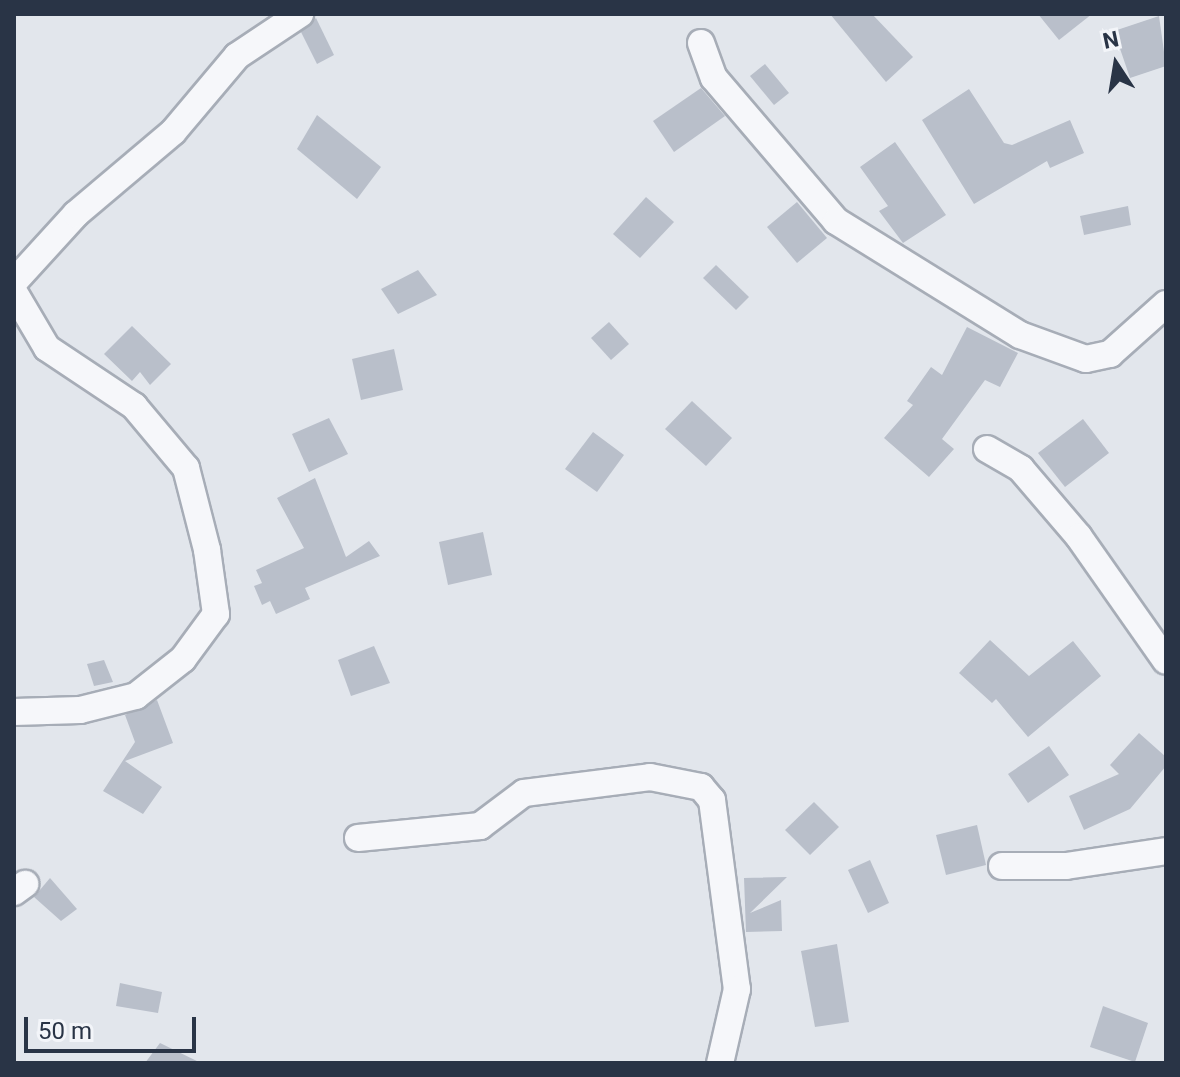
<!DOCTYPE html>
<style>
body{margin:0}
#map{position:relative;width:1180px;height:1077px;overflow:hidden;background:#e2e6ec;font-family:Roboto,sans-serif}
div>[style]{position:absolute}
.building>*{inset:0;background:#b9bfca}
.roads{filter:drop-shadow(2px 0 #a7adb7) drop-shadow(-2px 0 #a7adb7) drop-shadow(0 2px #a7adb7) drop-shadow(0 -2px #a7adb7)}
.minor>*{height:26px;margin:-13px;padding:0 13px;transform-origin:13px;border-radius:13px;background:#f6f7fa}
span{translate:-50% -50%;white-space:nowrap;text-align:center;line-height:1.15;-webkit-text-stroke:6px #f3f5f9;paint-order:stroke}
.frame{position:absolute;inset:0;border:16px solid #293446;pointer-events:none}
.north{position:absolute;left:1076px;top:24px;width:80px;height:80px;-webkit-text-stroke:6px #f3f5f9;paint-order:stroke;rotate:348deg;font-size:22px;font-weight:700;line-height:32px;text-align:center;color:#293446}
.north::after{content:'';display:block;margin:auto;width:28px;height:36px;background:#293446;clip-path:polygon(50% 0,100% 100%,50% 72%,0 100%)}
.scale{position:absolute;left:24px;top:1017px;width:172px;height:36px;box-sizing:border-box;border:4px solid #293446;border-top:0;padding-left:10px;font-size:24px;line-height:28px;white-space:nowrap;color:#293446;-webkit-text-stroke:6px #f3f5f9;paint-order:stroke}
</style>
<div id="map">
<div class="building">
<div style="clip-path:polygon(830px 14px,872px 14px,913px 57px,886px 82px)"></div>
<div style="clip-path:polygon(1038px 14px,1092px 14px,1059px 40px)"></div>
<div style="clip-path:polygon(1159px 16px,1166px 66px,1130px 78px,1114px 31px)"></div>
<div style="clip-path:polygon(316px 18px,334px 55px,317px 64px,301px 32px)"></div>
<div style="clip-path:polygon(765px 64px,789px 93px,774px 105px,750px 76px)"></div>
<div style="clip-path:polygon(701px 88px,725px 116px,674px 152px,653px 121px)"></div>
<div style="clip-path:polygon(969px 89px,1004px 143px,1012px 145px,1070px 120px,1084px 153px,1050px 168px,1047px 161px,974px 204px,922px 120px)"></div>
<div style="clip-path:polygon(317px 115px,381px 167px,357px 199px,297px 149px)"></div>
<div style="clip-path:polygon(895px 142px,946px 215px,903px 243px,879px 211px,888px 206px,860px 167px)"></div>
<div style="clip-path:polygon(646px 197px,674px 222px,640px 258px,613px 234px)"></div>
<div style="clip-path:polygon(797px 202px,827px 238px,797px 263px,767px 227px)"></div>
<div style="clip-path:polygon(1128px 206px,1131px 225px,1084px 235px,1080px 216px)"></div>
<div style="clip-path:polygon(716px 265px,749px 297px,736px 310px,703px 278px)"></div>
<div style="clip-path:polygon(418px 270px,437px 295px,398px 314px,381px 289px)"></div>
<div style="clip-path:polygon(609px 322px,629px 344px,611px 360px,591px 338px)"></div>
<div style="clip-path:polygon(132px 326px,171px 364px,150px 385px,140px 372px,132px 381px,104px 354px)"></div>
<div style="clip-path:polygon(967px 327px,1018px 353px,1000px 387px,985px 380px,942px 439px,954px 449px,929px 477px,884px 438px,913px 405px,907px 401px,931px 367px,942px 375px)"></div>
<div style="clip-path:polygon(394px 349px,403px 390px,361px 400px,352px 359px)"></div>
<div style="clip-path:polygon(692px 401px,732px 438px,706px 466px,665px 429px)"></div>
<div style="clip-path:polygon(329px 418px,348px 454px,309px 472px,292px 434px)"></div>
<div style="clip-path:polygon(1083px 419px,1109px 453px,1065px 487px,1038px 453px)"></div>
<div style="clip-path:polygon(593px 432px,624px 455px,597px 492px,565px 469px)"></div>
<div style="clip-path:polygon(315px 478px,346px 557px,369px 541px,380px 556px,305px 588px,310px 599px,276px 614px,270px 601px,262px 605px,254px 586px,262px 583px,256px 570px,304px 548px,277px 498px)"></div>
<div style="clip-path:polygon(483px 532px,492px 575px,448px 585px,439px 542px)"></div>
<div style="clip-path:polygon(990px 640px,1029px 676px,1073px 641px,1101px 676px,1028px 737px,996px 699px,992px 703px,959px 673px)"></div>
<div style="clip-path:polygon(374px 646px,390px 683px,351px 696px,338px 660px)"></div>
<div style="clip-path:polygon(104px 660px,113px 682px,94px 686px,87px 664px)"></div>
<div style="clip-path:polygon(157px 700px,173px 743px,125px 761px,162px 787px,143px 814px,103px 791px,135px 742px,125px 715px)"></div>
<div style="clip-path:polygon(1139px 733px,1166px 757px,1166px 766px,1130px 809px,1084px 830px,1069px 796px,1119px 774px,1110px 765px)"></div>
<div style="clip-path:polygon(1049px 746px,1069px 775px,1028px 803px,1008px 774px)"></div>
<div style="clip-path:polygon(814px 802px,839px 827px,810px 855px,785px 830px)"></div>
<div style="clip-path:polygon(977px 825px,986px 865px,946px 875px,936px 835px)"></div>
<div style="clip-path:polygon(870px 860px,889px 903px,868px 913px,848px 870px)"></div>
<div style="clip-path:polygon(787px 877px,750px 913px,781px 900px,782px 931px,746px 932px,744px 878px)"></div>
<div style="clip-path:polygon(50px 878px,77px 909px,61px 921px,34px 897px)"></div>
<div style="clip-path:polygon(837px 944px,849px 1022px,815px 1027px,801px 951px)"></div>
<div style="clip-path:polygon(120px 983px,162px 992px,158px 1013px,116px 1006px)"></div>
<div style="clip-path:polygon(1103px 1006px,1148px 1023px,1135px 1062px,1090px 1047px)"></div>
<div style="clip-path:polygon(160px 1043px,201px 1063px,145px 1063px)"></div>
</div>
<div class="roads">
<div class="minor">
<div style="left:701px;top:43px;width:37px;rotate:70deg"></div>
<div style="left:714px;top:78px;width:188px;rotate:49.5deg"></div>
<div style="left:836px;top:221px;width:216px;rotate:31.8deg"></div>
<div style="left:1020px;top:335px;width:70px;rotate:20deg"></div>
<div style="left:1086px;top:359px;width:25px;rotate:-12deg"></div>
<div style="left:1110px;top:354px;width:75px;rotate:-41.8deg"></div>
<div style="left:14px;top:282px;width:92px;rotate:-47.6deg"></div>
<div style="left:76px;top:214px;width:127px;rotate:-40.2deg"></div>
<div style="left:173px;top:132px;width:99px;rotate:-49.9deg"></div>
<div style="left:237px;top:56px;width:76px;rotate:-33.7deg"></div>
<div style="left:14px;top:292px;width:65px;rotate:59.5deg"></div>
<div style="left:47px;top:348px;width:105px;rotate:33.7deg"></div>
<div style="left:134px;top:406px;width:81px;rotate:50deg"></div>
<div style="left:186px;top:468px;width:85px;rotate:75.6deg"></div>
<div style="left:207px;top:550px;width:65px;rotate:82deg"></div>
<div style="left:216px;top:614px;width:56px;rotate:126.3deg"></div>
<div style="left:183px;top:659px;width:60px;rotate:141.8deg"></div>
<div style="left:136px;top:696px;width:58px;rotate:166deg"></div>
<div style="left:80px;top:710px;width:66px;rotate:178.3deg"></div>
<div style="left:987px;top:449px;width:39px;rotate:30deg"></div>
<div style="left:1021px;top:469px;width:89px;rotate:49.5deg"></div>
<div style="left:1079px;top:537px;width:151px;rotate:54.9deg"></div>
<div style="left:358px;top:838px;width:123px;rotate:-5.6deg"></div>
<div style="left:480px;top:826px;width:55px;rotate:-36.9deg"></div>
<div style="left:524px;top:793px;width:127px;rotate:-7.2deg"></div>
<div style="left:650px;top:777px;width:52px;rotate:11.1deg"></div>
<div style="left:701px;top:787px;width:17px;rotate:50deg"></div>
<div style="left:712px;top:800px;width:191px;rotate:82.5deg"></div>
<div style="left:737px;top:989px;width:76px;rotate:102.9deg"></div>
<div style="left:1002px;top:866px;width:64px"></div>
<div style="left:1066px;top:866px;width:101px;rotate:-8.5deg"></div>
<div style="left:14px;top:892px;width:14px;rotate:-36deg"></div>
</div>
</div>
<div class="frame"></div>
<div class="north">N</div>
<div class="scale">50 m</div>
</div>
